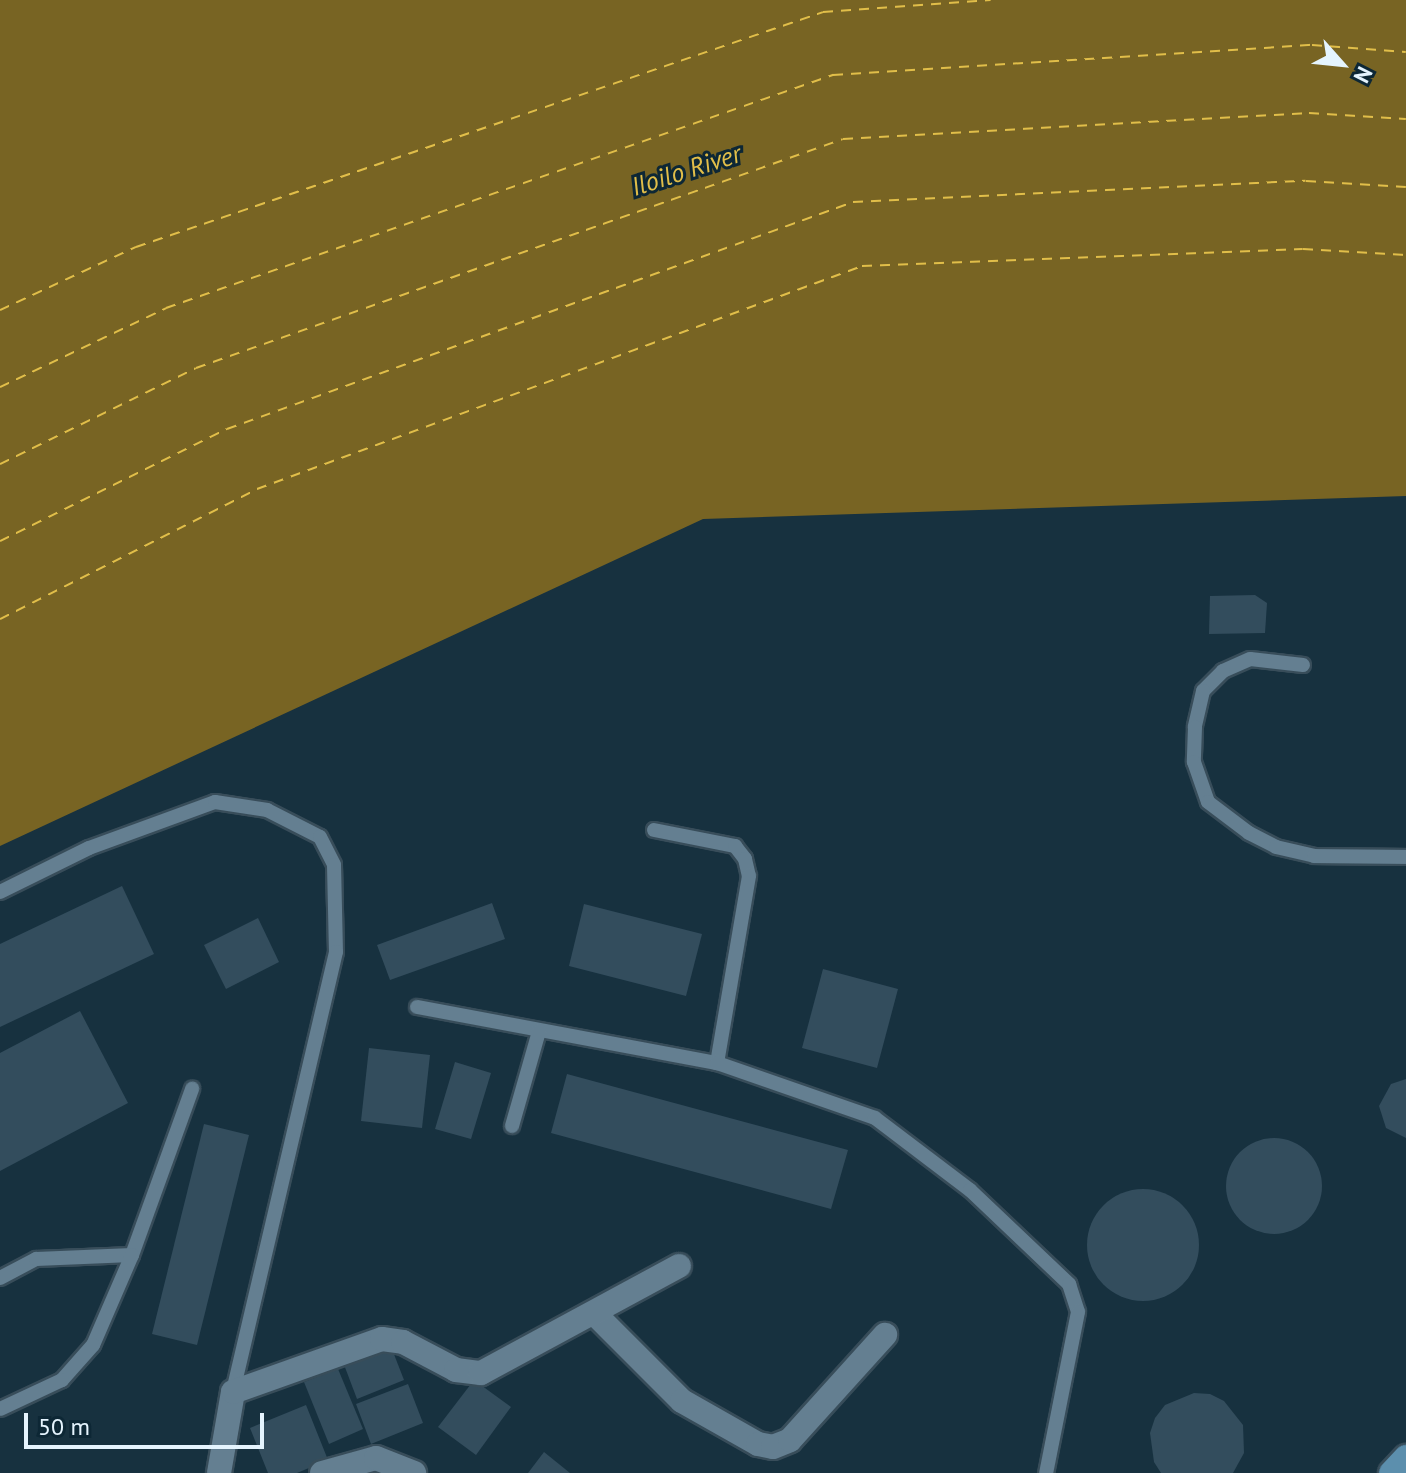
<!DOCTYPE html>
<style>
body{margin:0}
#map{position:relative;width:1406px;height:1473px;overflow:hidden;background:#17313f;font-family:"PT Sans",sans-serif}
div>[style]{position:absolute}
.water>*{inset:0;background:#786423}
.ferry>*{height:2px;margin-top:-1px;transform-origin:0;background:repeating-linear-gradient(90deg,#e1be49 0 10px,transparent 0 18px)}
.building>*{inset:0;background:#334d5d}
.round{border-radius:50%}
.roads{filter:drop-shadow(2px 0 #384d5a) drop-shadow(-2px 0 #384d5a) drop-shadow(0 2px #384d5a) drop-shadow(0 -2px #384d5a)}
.lane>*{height:14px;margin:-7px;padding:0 7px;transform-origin:7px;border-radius:7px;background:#647f91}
.street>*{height:24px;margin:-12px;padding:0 12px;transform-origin:12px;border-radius:12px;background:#647f91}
.secondary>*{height:24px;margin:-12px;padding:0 12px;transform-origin:12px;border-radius:12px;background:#5c8fad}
span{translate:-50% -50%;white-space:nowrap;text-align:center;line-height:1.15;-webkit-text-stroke:6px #0d2735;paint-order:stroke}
.water-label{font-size:26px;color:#e1be49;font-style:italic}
.north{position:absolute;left:1302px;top:24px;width:80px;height:80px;-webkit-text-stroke:6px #0d2735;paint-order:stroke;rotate:117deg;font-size:22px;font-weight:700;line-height:32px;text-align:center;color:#e5f4fe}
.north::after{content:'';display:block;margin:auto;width:28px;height:36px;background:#e5f4fe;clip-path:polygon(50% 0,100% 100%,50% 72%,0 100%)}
.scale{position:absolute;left:24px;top:1413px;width:240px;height:36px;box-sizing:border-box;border:4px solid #e5f4fe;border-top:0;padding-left:10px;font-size:24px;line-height:28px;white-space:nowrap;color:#e5f4fe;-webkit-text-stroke:6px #0d2735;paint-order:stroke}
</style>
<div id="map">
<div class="water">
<div style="clip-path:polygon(0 0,1406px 0,1406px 496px,703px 519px,0 846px)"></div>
</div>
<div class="ferry">
<div style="left:0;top:310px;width:150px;rotate:-24.9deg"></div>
<div style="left:136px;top:247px;width:726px;rotate:-18.88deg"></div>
<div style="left:823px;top:12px;width:168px;rotate:-4.1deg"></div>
<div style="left:0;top:387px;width:184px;rotate:-25.4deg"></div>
<div style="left:166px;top:308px;width:707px;rotate:-19.26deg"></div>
<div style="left:833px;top:75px;width:480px;rotate:-3.6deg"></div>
<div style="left:1312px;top:45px;width:94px;rotate:4.3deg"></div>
<div style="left:0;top:464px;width:218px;rotate:-26.1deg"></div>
<div style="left:196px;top:368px;width:686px;rotate:-19.49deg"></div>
<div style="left:843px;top:139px;width:467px;rotate:-3.2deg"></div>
<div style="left:1309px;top:113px;width:97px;rotate:3.5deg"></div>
<div style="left:0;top:541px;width:253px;rotate:-26.3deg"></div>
<div style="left:227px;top:429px;width:666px;rotate:-19.93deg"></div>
<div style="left:853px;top:202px;width:453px;rotate:-2.7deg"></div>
<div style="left:1306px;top:181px;width:100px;rotate:3.4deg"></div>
<div style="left:0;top:619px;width:288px;rotate:-26.8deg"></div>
<div style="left:257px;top:489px;width:645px;rotate:-20.23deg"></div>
<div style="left:862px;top:266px;width:441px;rotate:-2.2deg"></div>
<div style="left:1303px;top:249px;width:103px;rotate:3.3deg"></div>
</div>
<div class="building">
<div style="clip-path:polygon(1255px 595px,1267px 603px,1265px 633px,1209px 634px,1210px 596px)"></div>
<div style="clip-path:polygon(122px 886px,154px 954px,0 1027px,0 944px)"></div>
<div style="clip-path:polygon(492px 903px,505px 939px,390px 980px,377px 945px)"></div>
<div style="clip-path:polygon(584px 904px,702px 934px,686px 996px,569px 966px)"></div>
<div style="clip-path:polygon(258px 918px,279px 962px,226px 989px,204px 945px)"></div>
<div style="clip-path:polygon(823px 969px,898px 989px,877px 1068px,802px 1048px)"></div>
<div style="clip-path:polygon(80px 1011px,128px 1103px,0 1171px,0 1053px)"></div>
<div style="clip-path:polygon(369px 1048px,430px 1055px,422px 1128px,361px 1121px)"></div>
<div style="clip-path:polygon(455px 1062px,491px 1073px,471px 1139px,435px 1129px)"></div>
<div style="clip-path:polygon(567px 1074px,848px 1150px,831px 1209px,551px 1133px)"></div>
<div style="clip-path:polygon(1406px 1079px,1406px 1138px,1386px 1128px,1379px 1106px,1391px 1084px)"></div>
<div style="clip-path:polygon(204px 1124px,249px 1135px,197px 1345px,152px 1334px)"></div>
<div class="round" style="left:1226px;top:1138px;width:96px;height:96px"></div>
<div class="round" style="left:1087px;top:1189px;width:112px;height:112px"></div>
<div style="clip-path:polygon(390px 1344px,404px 1380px,357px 1399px,343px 1362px)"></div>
<div style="clip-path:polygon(338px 1369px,363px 1429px,329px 1444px,304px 1382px)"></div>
<div style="clip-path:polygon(474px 1380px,511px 1407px,476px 1455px,438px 1427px)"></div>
<div style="clip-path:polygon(408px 1384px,423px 1423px,371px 1444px,356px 1404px)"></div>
<div style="clip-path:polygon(1194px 1393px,1210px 1394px,1224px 1401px,1243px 1425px,1244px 1453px,1233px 1473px,1161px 1473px,1154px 1462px,1150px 1433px,1155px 1418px,1165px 1405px)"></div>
<div style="clip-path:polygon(306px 1405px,328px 1460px,297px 1473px,268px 1473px,250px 1428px)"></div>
<div style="clip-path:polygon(544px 1452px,570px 1473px,528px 1473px)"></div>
</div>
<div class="roads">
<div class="lane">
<div style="left:1303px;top:665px;width:53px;rotate:-173.5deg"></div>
<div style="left:1250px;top:659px;width:30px;rotate:156deg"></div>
<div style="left:1223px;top:671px;width:28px;rotate:135deg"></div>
<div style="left:1203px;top:691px;width:37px;rotate:103deg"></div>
<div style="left:1195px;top:727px;width:35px;rotate:92deg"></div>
<div style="left:1194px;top:762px;width:42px;rotate:70.7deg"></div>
<div style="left:1208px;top:802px;width:51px;rotate:37.1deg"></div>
<div style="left:1249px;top:833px;width:30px;rotate:27deg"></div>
<div style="left:1276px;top:847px;width:39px;rotate:13deg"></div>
<div style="left:1314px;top:856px;width:92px;rotate:0.6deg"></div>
<div style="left:654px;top:830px;width:83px;rotate:11.2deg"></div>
<div style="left:735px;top:846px;width:16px;rotate:52deg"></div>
<div style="left:745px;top:859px;width:17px;rotate:77deg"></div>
<div style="left:749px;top:876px;width:190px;rotate:99.7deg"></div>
<div style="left:0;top:892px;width:99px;rotate:-26.3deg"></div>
<div style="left:89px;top:848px;width:134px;rotate:-20.1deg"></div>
<div style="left:215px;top:802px;width:53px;rotate:8.7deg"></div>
<div style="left:267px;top:810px;width:59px;rotate:27deg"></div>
<div style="left:320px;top:837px;width:31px;rotate:63deg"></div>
<div style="left:334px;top:865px;width:87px;rotate:88.7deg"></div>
<div style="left:336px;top:952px;width:452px;rotate:103.2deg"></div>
<div style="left:417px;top:1007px;width:305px;rotate:10.6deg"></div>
<div style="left:717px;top:1063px;width:167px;rotate:19.2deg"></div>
<div style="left:875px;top:1118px;width:119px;rotate:37.2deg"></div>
<div style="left:970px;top:1190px;width:137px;rotate:43.5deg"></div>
<div style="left:1069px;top:1284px;width:29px;rotate:72deg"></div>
<div style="left:1078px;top:1312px;width:164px;rotate:101.2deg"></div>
<div style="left:512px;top:1126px;width:99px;rotate:-74.1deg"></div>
<div style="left:132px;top:1255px;width:177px;rotate:-70.1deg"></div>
<div style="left:0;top:1278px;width:41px;rotate:-27.8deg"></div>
<div style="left:36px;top:1259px;width:96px;rotate:-2.4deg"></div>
<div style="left:132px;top:1255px;width:98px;rotate:113.4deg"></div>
<div style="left:93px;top:1345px;width:47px;rotate:131.5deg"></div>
<div style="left:62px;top:1380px;width:68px;rotate:154.9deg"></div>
</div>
<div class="street">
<div style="left:594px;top:1313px;width:124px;rotate:45deg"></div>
<div style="left:682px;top:1401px;width:87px;rotate:29.5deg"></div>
<div style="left:758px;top:1444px;width:15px;rotate:11deg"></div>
<div style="left:773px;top:1447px;width:18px;rotate:-22deg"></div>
<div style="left:790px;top:1440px;width:142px;rotate:-47.9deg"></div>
<div style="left:219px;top:1473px;width:82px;rotate:-80.2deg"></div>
<div style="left:233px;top:1392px;width:158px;rotate:-19.6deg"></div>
<div style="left:382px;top:1339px;width:21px;rotate:8deg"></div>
<div style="left:403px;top:1342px;width:60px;rotate:27.8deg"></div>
<div style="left:456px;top:1370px;width:25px;rotate:7deg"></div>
<div style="left:481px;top:1373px;width:225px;rotate:-28.4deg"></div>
<div style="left:322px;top:1473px;width:56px;rotate:-15.5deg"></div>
<div style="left:376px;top:1458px;width:41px;rotate:21.5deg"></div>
</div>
<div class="secondary">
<div style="left:1391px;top:1473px;width:22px;rotate:-47deg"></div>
</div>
</div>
<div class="water-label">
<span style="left:686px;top:170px;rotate:-18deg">Iloilo River</span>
</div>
<div class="north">N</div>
<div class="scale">50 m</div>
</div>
